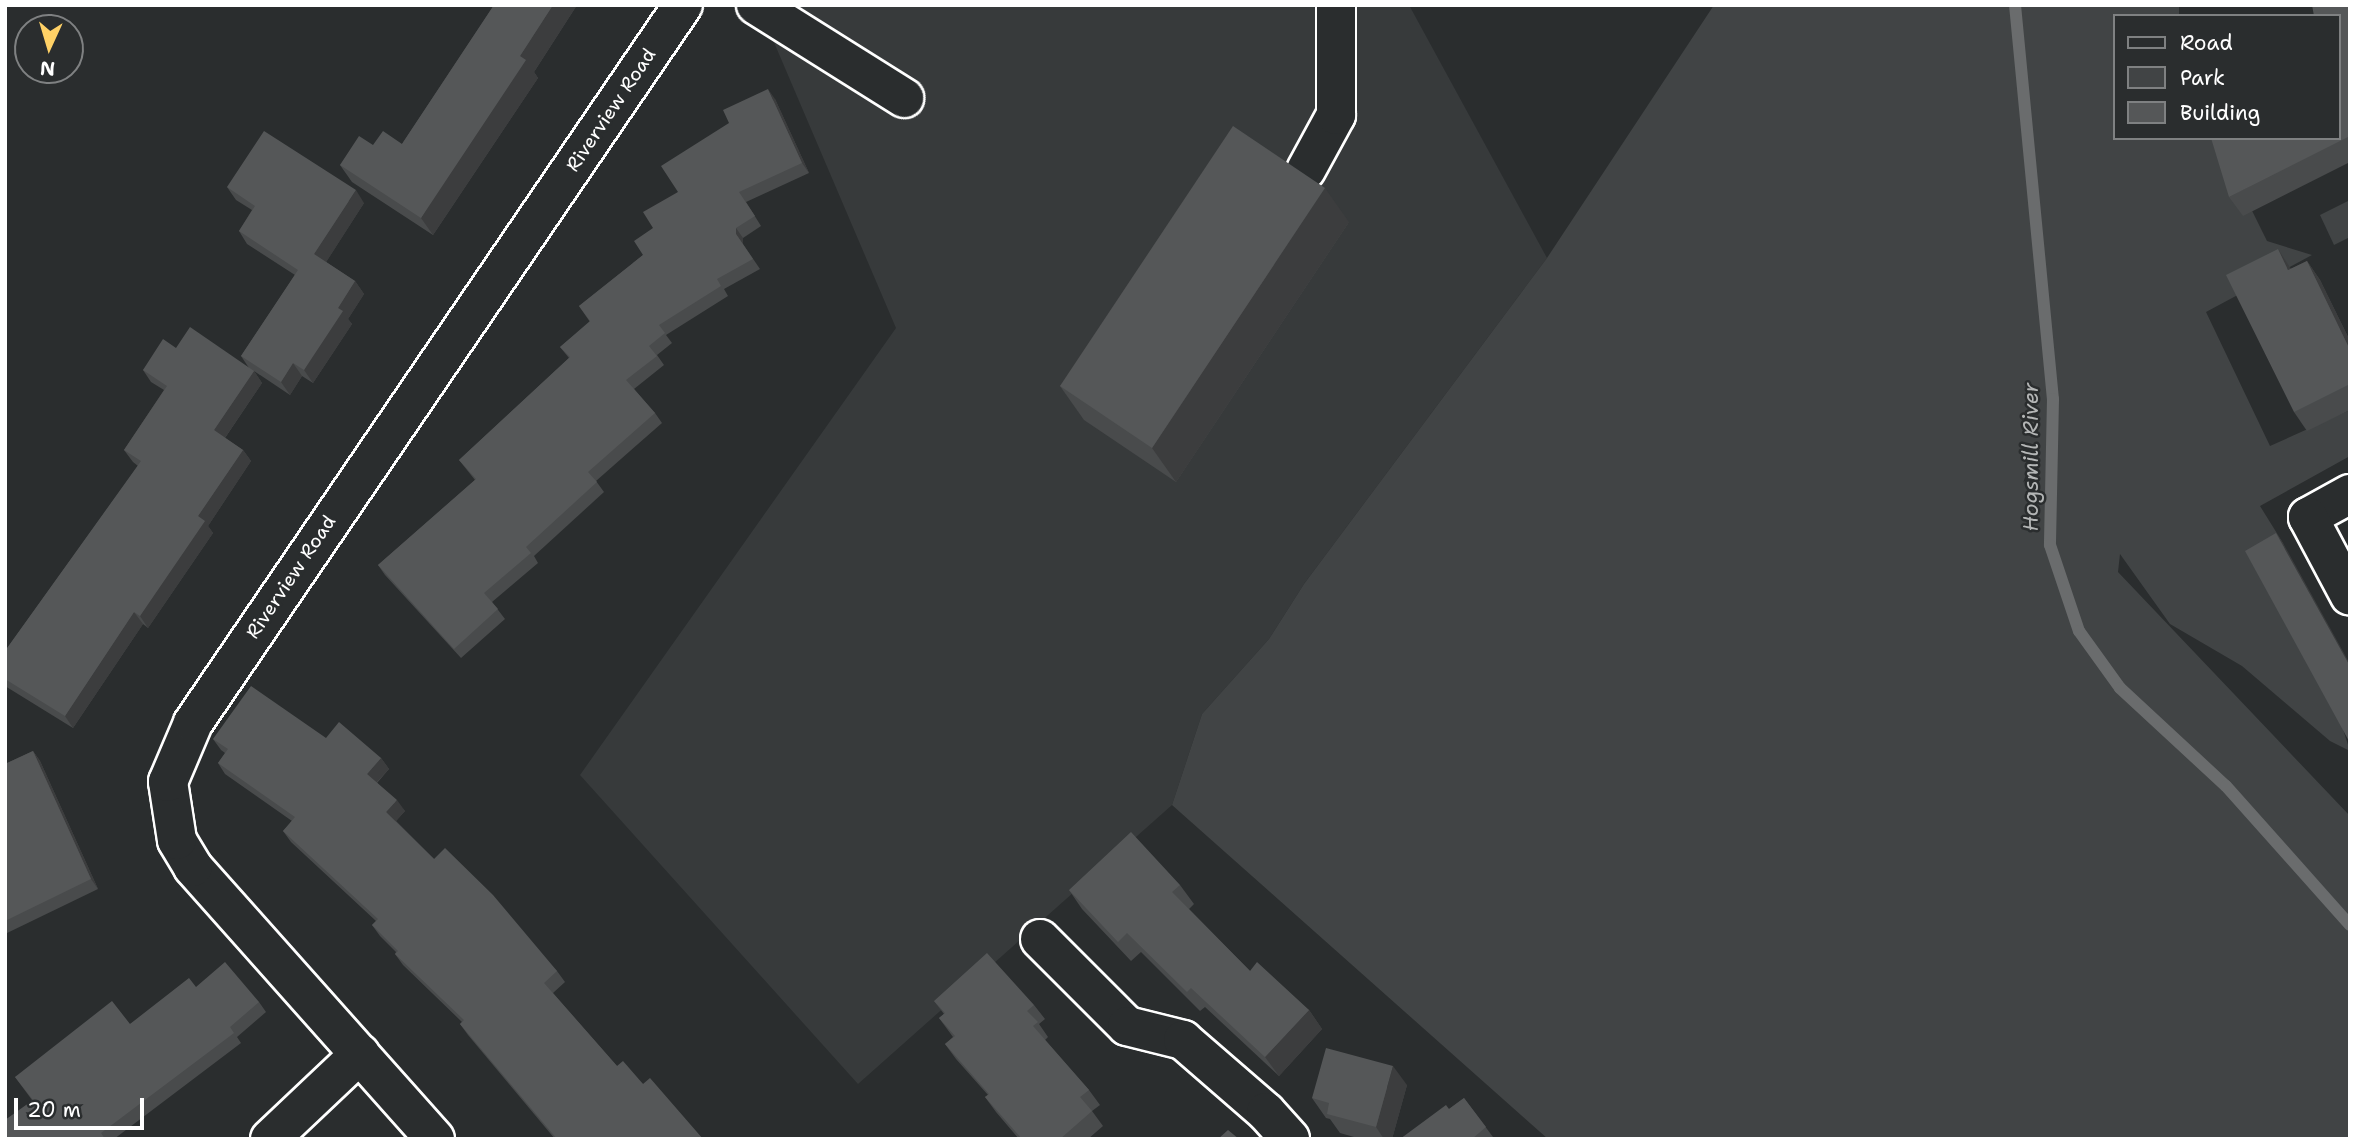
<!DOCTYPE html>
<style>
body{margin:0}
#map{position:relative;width:2355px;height:1144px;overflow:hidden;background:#2a2d2e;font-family:"Shantell Sans",sans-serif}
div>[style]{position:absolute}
.built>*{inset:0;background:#373a3b}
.green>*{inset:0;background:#414445}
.stream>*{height:12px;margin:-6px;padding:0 6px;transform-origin:6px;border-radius:6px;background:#6a6c6d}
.roads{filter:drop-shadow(2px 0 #fff) drop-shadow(-2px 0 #fff) drop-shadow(0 2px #fff) drop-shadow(0 -2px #fff)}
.minor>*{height:38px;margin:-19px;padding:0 19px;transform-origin:19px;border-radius:19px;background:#2a2d2e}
.wall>*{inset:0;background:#494b4c}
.shaded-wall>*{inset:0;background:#3c3d3e}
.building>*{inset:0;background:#555758}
span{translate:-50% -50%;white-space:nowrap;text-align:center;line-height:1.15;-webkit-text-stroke:5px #2a2d2e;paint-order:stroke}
.street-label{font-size:19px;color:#fff}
.water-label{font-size:21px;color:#b4b6b6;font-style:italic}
.frame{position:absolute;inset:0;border:7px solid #fff;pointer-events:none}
.legend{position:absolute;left:2113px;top:14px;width:228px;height:126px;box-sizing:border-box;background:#2a2d2e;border:2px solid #7f8182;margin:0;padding:9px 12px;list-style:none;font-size:21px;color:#fff}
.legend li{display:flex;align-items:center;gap:14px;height:35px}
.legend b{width:35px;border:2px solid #7f8182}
.north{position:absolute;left:14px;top:14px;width:70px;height:70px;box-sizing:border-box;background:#2a2d2e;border:2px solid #7f8182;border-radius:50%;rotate:184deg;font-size:19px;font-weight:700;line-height:28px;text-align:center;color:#fff}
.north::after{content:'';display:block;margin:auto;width:24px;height:32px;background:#ffd166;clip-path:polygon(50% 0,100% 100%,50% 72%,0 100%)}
.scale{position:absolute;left:14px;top:1098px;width:130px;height:32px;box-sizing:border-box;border:4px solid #fff;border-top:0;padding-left:9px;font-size:21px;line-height:24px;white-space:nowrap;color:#fff;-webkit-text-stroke:5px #2a2d2e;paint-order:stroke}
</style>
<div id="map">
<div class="built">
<div style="clip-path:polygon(758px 5px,1409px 5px,1547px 258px,1304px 584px,1269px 639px,1202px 714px,1172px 805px,858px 1084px,580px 775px,896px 328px)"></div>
</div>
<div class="green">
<div style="clip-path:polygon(1714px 5px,2179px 5px,2179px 16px,2115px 16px,2115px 138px,2216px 138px,2267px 241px,2312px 255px,2206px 312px,2270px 446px,2350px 410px,2350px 456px,2260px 506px,2283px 543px,2350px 751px,2330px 741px,2242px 666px,2170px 624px,2120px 554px,2118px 572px,2350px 816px,2350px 1139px,1548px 1139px,1172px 805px,1202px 714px,1269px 639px,1304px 584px,1547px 258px)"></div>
<div style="clip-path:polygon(2350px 200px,2350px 237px,2334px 245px,2320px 215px)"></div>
</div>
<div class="stream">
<div style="left:2015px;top:5px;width:396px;rotate:84.5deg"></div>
<div style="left:2053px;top:399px;width:146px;rotate:91.2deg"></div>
<div style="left:2050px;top:545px;width:91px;rotate:71.4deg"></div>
<div style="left:2079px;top:631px;width:70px;rotate:54.3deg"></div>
<div style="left:2120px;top:688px;width:144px;rotate:42.8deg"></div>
<div style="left:2226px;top:786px;width:186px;rotate:48.3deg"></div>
</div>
<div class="roads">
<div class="minor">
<div style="left:756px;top:5px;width:175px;rotate:32.1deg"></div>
<div style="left:1306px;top:170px;width:63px;rotate:-61.4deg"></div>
<div style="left:1336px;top:115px;width:110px;rotate:-90deg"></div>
<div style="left:2350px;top:494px;width:48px;rotate:151.3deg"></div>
<div style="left:2308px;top:517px;width:89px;rotate:62deg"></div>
<div style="left:1040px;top:939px;width:123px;rotate:45deg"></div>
<div style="left:1127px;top:1026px;width:58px;rotate:14deg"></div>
<div style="left:1183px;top:1040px;width:110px;rotate:40.9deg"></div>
<div style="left:1266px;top:1112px;width:36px;rotate:48deg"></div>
<div style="left:270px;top:1139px;width:124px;rotate:-43.4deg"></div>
<div style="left:435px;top:1139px;width:364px;rotate:-131.7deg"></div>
<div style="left:193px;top:867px;width:31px;rotate:-121deg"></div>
<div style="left:177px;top:840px;width:59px;rotate:-98.8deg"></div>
<div style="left:168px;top:782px;width:64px;rotate:-67deg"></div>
<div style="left:193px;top:723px;width:869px;rotate:-55.69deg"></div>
</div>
</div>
<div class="wall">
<div style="clip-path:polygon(494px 5px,577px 5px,534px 72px,538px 78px,433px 235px,352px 182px,340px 165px,373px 145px,402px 144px)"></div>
<div style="clip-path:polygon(2350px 5px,2350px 162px,2243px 216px,2229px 197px,2339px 138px)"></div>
<div style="clip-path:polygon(775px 99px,809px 173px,746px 202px,761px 226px,743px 238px,743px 244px,760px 269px,724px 289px,728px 296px,666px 335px,672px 343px,657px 355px,664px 365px,634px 389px,655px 413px,662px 423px,596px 481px,604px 492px,534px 556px,538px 563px,492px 602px,505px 619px,461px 658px,385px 575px,378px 565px,475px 480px,459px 460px,569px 358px,560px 347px,590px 322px,579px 306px,643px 255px,653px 228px,678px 192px)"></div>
<div style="clip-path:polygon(227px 187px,364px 203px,326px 262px,355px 281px,364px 294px,348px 319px,352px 324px,313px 383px,302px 376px,290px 395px,254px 371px,262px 383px,225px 438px,243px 450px,251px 461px,208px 526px,213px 533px,148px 628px,143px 624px,73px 728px,5px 686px,5px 651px,138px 466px,133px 462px,124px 450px,164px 390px,151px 382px,143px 370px,176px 348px,249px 368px,241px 356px,295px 275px,247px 244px,239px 231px,252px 210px,236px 200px)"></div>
<div style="clip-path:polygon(1349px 222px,1176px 482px,1084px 420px,1060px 386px)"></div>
<div style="clip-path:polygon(2307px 261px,2320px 280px,2350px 341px,2350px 410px,2307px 431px,2294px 412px,2291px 269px)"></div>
<div style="clip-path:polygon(326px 738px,381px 758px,389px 769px,377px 783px,405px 811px,396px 821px,434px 859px,557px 971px,565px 982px,553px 993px,617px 1066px,643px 1084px,703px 1139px,555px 1139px,468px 1035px,460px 1024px,462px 1022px,403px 965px,395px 954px,396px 952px,380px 936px,372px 925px,376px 921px,291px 842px,283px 831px,292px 821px,225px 774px,218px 763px,225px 753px,221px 750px,213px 739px)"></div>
<div style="clip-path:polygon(33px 751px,40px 761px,98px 889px,5px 934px,5px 764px)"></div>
<div style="clip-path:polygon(1180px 885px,1194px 904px,1189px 909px,1250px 971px,1309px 1010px,1322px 1029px,1279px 1076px,1205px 1007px,1200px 1011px,1141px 952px,1131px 961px,1082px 909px,1069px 890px)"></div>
<div style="clip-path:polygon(196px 987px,259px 1002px,266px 1012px,237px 1037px,241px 1043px,114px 1139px,5px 1139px,32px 1100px,15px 1077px,130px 1024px)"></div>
<div style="clip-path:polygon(934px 1001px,1034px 1005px,1045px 1019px,1039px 1024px,1048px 1037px,1045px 1040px,1089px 1090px,1100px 1105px,1092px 1111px,1103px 1126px,1088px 1139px,1019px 1139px,996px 1112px,985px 1097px,988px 1095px,956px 1059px,945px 1044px,953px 1037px,939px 1018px,944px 1014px)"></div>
<div style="clip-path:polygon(1407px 1085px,1392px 1139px,1361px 1139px,1340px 1133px,1330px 1119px,1326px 1118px,1312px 1098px)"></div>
<div style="clip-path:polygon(1464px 1098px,1493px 1137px,1491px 1139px,1400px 1139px,1449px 1109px)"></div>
</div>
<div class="shaded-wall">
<div style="clip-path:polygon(553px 5px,577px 5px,534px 72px,538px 78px,433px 235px,421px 218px,520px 56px)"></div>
<div style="clip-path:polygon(768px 89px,775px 99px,809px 173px,802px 163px)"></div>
<div style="clip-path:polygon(1325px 188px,1349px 222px,1176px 482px,1152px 448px)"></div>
<div style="clip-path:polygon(356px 190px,364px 203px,323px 267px,314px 254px)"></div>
<div style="clip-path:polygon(736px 228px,743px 238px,743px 244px,760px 269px,736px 234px)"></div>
<div style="clip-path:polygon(2278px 249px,2291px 269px,2288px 270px)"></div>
<div style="clip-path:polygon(2307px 261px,2320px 280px,2350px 341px,2350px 350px)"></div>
<div style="clip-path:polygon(355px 281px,364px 294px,348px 319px,352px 324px,313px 383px,304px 370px,338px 308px)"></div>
<div style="clip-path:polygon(293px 363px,302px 376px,290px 395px,281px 382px)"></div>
<div style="clip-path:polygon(254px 371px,262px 383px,222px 442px,214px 430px)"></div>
<div style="clip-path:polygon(243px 450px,251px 461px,208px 526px,213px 533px,148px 628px,140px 616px,198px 516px)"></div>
<div style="clip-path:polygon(2276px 533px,2283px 543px,2350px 664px,2350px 666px)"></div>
<div style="clip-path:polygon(134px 612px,143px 624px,73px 728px,65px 716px)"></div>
<div style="clip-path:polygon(33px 751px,40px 761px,98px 889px,91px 879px)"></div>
<div style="clip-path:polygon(381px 758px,389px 769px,374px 785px,367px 774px)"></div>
<div style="clip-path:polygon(397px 800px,405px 811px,394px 823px,386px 812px)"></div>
<div style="clip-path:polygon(1309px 1010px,1322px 1029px,1279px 1076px,1265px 1057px)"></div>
<div style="clip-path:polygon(1393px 1066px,1407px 1085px,1392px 1139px,1384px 1139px,1376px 1127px)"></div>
</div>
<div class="building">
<div style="clip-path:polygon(494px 5px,553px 5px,520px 56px,526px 60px,421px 218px,340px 165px,359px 136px,373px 145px,383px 131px,402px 144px)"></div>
<div style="clip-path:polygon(2312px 5px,2350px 5px,2350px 136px,2229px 197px,2211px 138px,2339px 138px,2339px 16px,2314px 16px)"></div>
<div style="clip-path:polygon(768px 89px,802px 163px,739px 192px,755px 216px,736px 228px,736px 234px,753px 259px,717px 279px,721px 286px,659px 325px,665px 333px,649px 346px,657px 356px,626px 380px,655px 413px,588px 472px,597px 482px,526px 547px,531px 553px,484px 593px,498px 609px,454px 649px,378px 565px,476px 479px,459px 460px,570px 357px,560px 347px,590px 321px,579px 306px,643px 255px,634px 241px,653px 228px,643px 212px,678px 192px,661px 166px,729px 123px,723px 110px)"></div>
<div style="clip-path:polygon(1233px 126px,1325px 188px,1152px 448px,1060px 386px)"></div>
<div style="clip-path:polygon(264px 131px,356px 190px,314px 254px,355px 281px,338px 308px,343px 311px,304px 370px,293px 363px,281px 382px,241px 356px,298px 270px,239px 231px,255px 206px,227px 187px)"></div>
<div style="clip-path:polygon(2278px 249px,2288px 270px,2307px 261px,2350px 350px,2350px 384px,2294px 412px,2226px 275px)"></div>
<div style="clip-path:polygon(190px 327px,254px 371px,214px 430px,243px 450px,198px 516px,205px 521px,140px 616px,134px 612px,65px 716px,5px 679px,5px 651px,141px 461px,124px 450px,167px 386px,143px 370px,163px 339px,176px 348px)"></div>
<div style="clip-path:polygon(2276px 533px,2350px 666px,2350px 743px,2245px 551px)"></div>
<div style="clip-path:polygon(251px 686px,326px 738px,339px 722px,381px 758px,367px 774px,397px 800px,386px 812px,434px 859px,445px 848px,493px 895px,557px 971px,544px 983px,617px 1066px,623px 1061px,643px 1084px,650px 1078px,703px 1139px,557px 1139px,460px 1024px,464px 1020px,395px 954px,398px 951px,372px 925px,378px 919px,283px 831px,295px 817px,218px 763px,228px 749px,213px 739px)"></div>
<div style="clip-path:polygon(33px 751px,91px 879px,5px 921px,5px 764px)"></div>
<div style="clip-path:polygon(1131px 832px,1180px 885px,1172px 892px,1250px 971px,1257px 962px,1309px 1010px,1265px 1057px,1191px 988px,1187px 992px,1127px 933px,1118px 942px,1069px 890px)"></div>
<div style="clip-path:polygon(987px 953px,1034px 1005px,1027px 1011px,1038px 1022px,1033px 1026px,1089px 1090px,1080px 1097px,1092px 1111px,1060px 1139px,1022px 1139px,985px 1097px,989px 1094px,945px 1044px,955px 1036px,939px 1018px,945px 1013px,934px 1001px)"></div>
<div style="clip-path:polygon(225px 962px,259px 1002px,230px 1027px,234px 1033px,101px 1133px,105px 1139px,5px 1139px,5px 1120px,33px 1100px,15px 1077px,112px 1001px,130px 1024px,189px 978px,196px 987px)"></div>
<div style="clip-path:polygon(1326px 1048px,1393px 1066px,1376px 1127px,1327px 1114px,1329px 1103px,1312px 1098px)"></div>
<div style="clip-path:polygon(1464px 1098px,1486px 1127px,1472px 1139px,1400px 1139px,1446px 1105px,1449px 1109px)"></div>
<div style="clip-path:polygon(1228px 1130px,1239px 1139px,1218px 1139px)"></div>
</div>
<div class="street-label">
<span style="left:611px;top:110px;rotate:-56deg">Riverview Road</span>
<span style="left:291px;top:577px;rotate:-56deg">Riverview Road</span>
</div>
<div class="water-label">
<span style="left:2031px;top:457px;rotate:-90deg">Hogsmill River</span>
</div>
<div class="frame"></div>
<ul class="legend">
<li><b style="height:9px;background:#2a2d2e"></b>Road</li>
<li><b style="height:19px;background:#414445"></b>Park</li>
<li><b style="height:19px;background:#555758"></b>Building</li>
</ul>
<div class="north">N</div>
<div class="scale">20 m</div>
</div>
